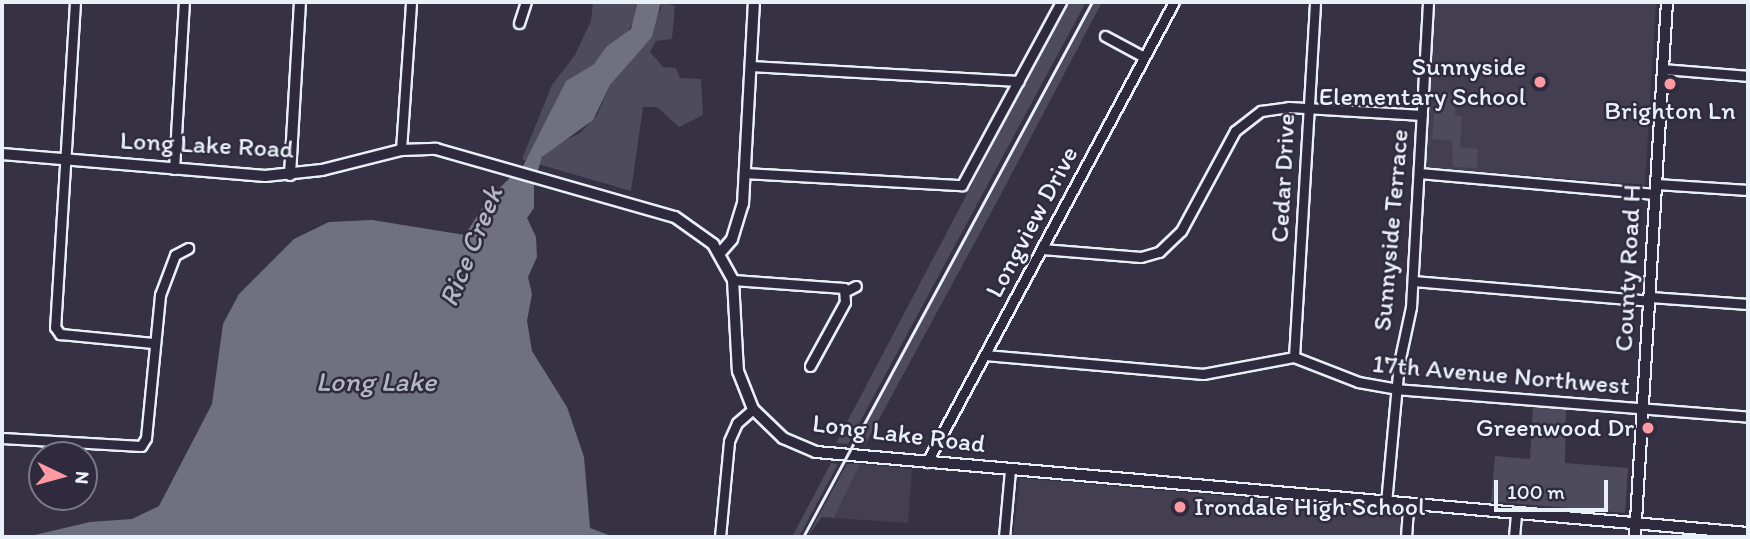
<!DOCTYPE html>
<style>
body{margin:0}
#map{position:relative;width:1750px;height:539px;overflow:hidden;background:#363244;font-family:Itim,sans-serif}
div>[style]{position:absolute}
.built>*{inset:0;background:#433f51}
.green>*{inset:0;background:#4d4b5c}
.water>*{inset:0;background:#70717f}
.roads{filter:drop-shadow(2px 0 #e8f1f8) drop-shadow(-2px 0 #e8f1f8) drop-shadow(0 2px #e8f1f8) drop-shadow(0 -2px #e8f1f8)}
.minor>*{height:9px;margin:-4.5px;padding:0 4.5px;transform-origin:4.5px;border-radius:4.5px;background:#2f2a3d}
.tertiary>*{height:10px;margin:-5px;padding:0 5px;transform-origin:5px;border-radius:5px;background:#2f2a3d}
.rail>*{height:2.5px;margin:-1.25px;padding:0 1.25px;transform-origin:1.25px;border-radius:1.25px;background:#e8f1f8}
.dots>*{width:19px;height:19px;translate:-50% -50%;box-sizing:border-box;border:4px solid #2f2a3d;border-radius:50%}
span{translate:-50% -50%;white-space:nowrap;text-align:center;line-height:1.15;-webkit-text-stroke:5px #2f2a3d;paint-order:stroke}
.poi-label{font-size:26px;color:#e8f1f8}
.right{translate:-100% -50%;text-align:right}
.left{translate:0 -50%;text-align:left}
.street-label{font-size:26px;color:#e8f1f8}
.water-label{font-size:28px;color:#b2b7c2;font-style:italic}
.frame{position:absolute;inset:0;border:4px solid #e8f1f8;pointer-events:none}
.north{position:absolute;left:28px;top:441px;width:70px;height:70px;box-sizing:border-box;background:#2f2a3d;border:2px solid #797a88;border-radius:50%;rotate:95deg;font-size:19px;font-weight:700;line-height:28px;text-align:center;color:#e8f1f8}
.north::after{content:'';display:block;margin:auto;width:24px;height:32px;background:#ff9aa2;clip-path:polygon(50% 0,100% 100%,50% 72%,0 100%)}
.scale{position:absolute;left:1494px;top:480px;width:114px;height:32px;box-sizing:border-box;border:4px solid #e8f1f8;border-top:0;padding-left:9px;font-size:21px;line-height:24px;white-space:nowrap;color:#e8f1f8;-webkit-text-stroke:5px #2f2a3d;paint-order:stroke}
</style>
<div id="map">
<div class="built">
<div style="clip-path:polygon(1434px 2px,1656px 2px,1645px 185px,1426px 167px)"></div>
<div style="clip-path:polygon(860px 464px,912px 469px,908px 523px,834px 518px)"></div>
<div style="clip-path:polygon(1020px 478px,1396px 511px,1401px 517px,1400px 537px,1013px 537px)"></div>
</div>
<div class="green">
<div style="clip-path:polygon(593px 2px,638px 2px,639px 12px,627px 33px,606px 47px,594px 64px,566px 81px,527px 161px,522px 159px,552px 85px,575px 55px,591px 21px)"></div>
<div style="clip-path:polygon(661px 2px,675px 6px,672px 39px,656px 41px,650px 52px,663px 67px,676px 68px,680px 78px,701px 79px,703px 115px,679px 127px,657px 107px,643px 107px,631px 191px,538px 164px,549px 148px,580px 133px,597px 115px,610px 85px,631px 60px,661px 9px)"></div>
<div style="clip-path:polygon(1068px 2px,1086px 2px,848px 444px,836px 443px)"></div>
<div style="clip-path:polygon(1095px 2px,1102px 2px,1000px 196px,865px 445px,855px 445px)"></div>
<div style="clip-path:polygon(1436px 92px,1455px 94px,1455px 115px,1462px 116px,1460px 147px,1478px 149px,1477px 168px,1453px 167px,1452px 141px,1432px 139px)"></div>
<div style="clip-path:polygon(1533px 405px,1566px 408px,1565px 463px,1628px 468px,1625px 513px,1491px 501px,1495px 456px,1530px 459px)"></div>
<div style="clip-path:polygon(831px 463px,838px 464px,799px 537px,792px 537px)"></div>
<div style="clip-path:polygon(847px 464px,860px 464px,834px 518px,822px 517px,807px 537px)"></div>
</div>
<div class="water">
<div style="clip-path:polygon(638px 2px,661px 2px,652px 37px,610px 85px,593px 120px,542px 157px,534px 183px,534px 208px,527px 218px,536px 237px,537px 257px,528px 277px,532px 294px,527px 321px,532px 351px,567px 407px,584px 457px,590px 528px,614px 537px,26px 537px,90px 522px,132px 519px,159px 506px,212px 404px,223px 324px,239px 294px,294px 239px,329px 222px,372px 220px,465px 235px,488px 199px,511px 177px,517px 178px,566px 81px,594px 64px,606px 47px,631px 29px)"></div>
</div>
<div class="roads">
<div class="minor">
<div style="left:75px;top:2px;width:326px;rotate:93.5deg"></div>
<div style="left:55px;top:327px;width:9px;rotate:54deg"></div>
<div style="left:60px;top:334px;width:94px;rotate:5.5deg"></div>
<div style="left:519px;top:23px;width:22px;rotate:-72deg"></div>
<div style="left:1105px;top:36px;width:44px;rotate:28.3deg"></div>
<div style="left:750px;top:66px;width:269px;rotate:3.2deg"></div>
<div style="left:1663px;top:69px;width:85px;rotate:4.7deg"></div>
<div style="left:401px;top:150px;width:148px;rotate:-86.1deg"></div>
<div style="left:174px;top:169px;width:167px;rotate:-86.6deg"></div>
<div style="left:744px;top:173px;width:218px;rotate:3.2deg"></div>
<div style="left:962px;top:185px;width:208px;rotate:-61.6deg"></div>
<div style="left:1419px;top:173px;width:237px;rotate:5.1deg"></div>
<div style="left:1656px;top:184px;width:92px;rotate:3.7deg"></div>
<div style="left:1042px;top:249px;width:99px;rotate:4.6deg"></div>
<div style="left:1141px;top:257px;width:19px;rotate:-16deg"></div>
<div style="left:1159px;top:252px;width:30px;rotate:-44deg"></div>
<div style="left:1181px;top:231px;width:114px;rotate:-61.6deg"></div>
<div style="left:1235px;top:131px;width:33px;rotate:-38deg"></div>
<div style="left:1261px;top:111px;width:28px;rotate:-8deg"></div>
<div style="left:1289px;top:107px;width:133px;rotate:3.4deg"></div>
<div style="left:733px;top:280px;width:111px;rotate:4.1deg"></div>
<div style="left:844px;top:288px;width:14px;rotate:86deg"></div>
<div style="left:845px;top:302px;width:73px;rotate:118.7deg"></div>
<div style="left:1413px;top:281px;width:237px;rotate:4.8deg"></div>
<div style="left:846px;top:291px;width:11px;rotate:-27deg"></div>
<div style="left:1650px;top:297px;width:98px;rotate:4.1deg"></div>
<div style="left:985px;top:355px;width:219px;rotate:5deg"></div>
<div style="left:1203px;top:374px;width:93px;rotate:-10.6deg"></div>
<div style="left:1294px;top:357px;width:69px;rotate:21.3deg"></div>
<div style="left:1358px;top:382px;width:39px;rotate:10deg"></div>
<div style="left:1396px;top:389px;width:353px;rotate:4.5deg"></div>
<div style="left:1294px;top:357px;width:356px;rotate:-86.6deg"></div>
<div style="left:2px;top:438px;width:139px;rotate:3.3deg"></div>
<div style="left:141px;top:446px;width:9px;rotate:-58deg"></div>
<div style="left:146px;top:438px;width:144px;rotate:-84.4deg"></div>
<div style="left:160px;top:295px;width:43px;rotate:-69.4deg"></div>
<div style="left:175px;top:255px;width:15px;rotate:-28deg"></div>
<div style="left:927px;top:462px;width:522px;rotate:-61.77deg"></div>
<div style="left:1386px;top:503px;width:141px;rotate:-84.7deg"></div>
<div style="left:1399px;top:363px;width:57px;rotate:-77.9deg"></div>
<div style="left:1411px;top:307px;width:305px;rotate:-86.8deg"></div>
<div style="left:720px;top:537px;width:96px;rotate:-84.6deg"></div>
<div style="left:729px;top:441px;width:20px;rotate:-66deg"></div>
<div style="left:737px;top:423px;width:21px;rotate:-41deg"></div>
<div style="left:1004px;top:537px;width:67px;rotate:-84.9deg"></div>
<div style="left:1406px;top:537px;width:32px;rotate:-86deg"></div>
<div style="left:1514px;top:537px;width:23px;rotate:-85deg"></div>
</div>
<div class="tertiary">
<div style="left:2px;top:154px;width:264px;rotate:4.8deg"></div>
<div style="left:265px;top:176px;width:57px;rotate:-6deg"></div>
<div style="left:322px;top:170px;width:81px;rotate:-14.2deg"></div>
<div style="left:401px;top:150px;width:35px;rotate:-2deg"></div>
<div style="left:436px;top:149px;width:248px;rotate:15.9deg"></div>
<div style="left:675px;top:217px;width:47px;rotate:35.4deg"></div>
<div style="left:713px;top:244px;width:41px;rotate:60.9deg"></div>
<div style="left:733px;top:280px;width:91px;rotate:86.9deg"></div>
<div style="left:738px;top:371px;width:41px;rotate:68.5deg"></div>
<div style="left:753px;top:409px;width:42px;rotate:44deg"></div>
<div style="left:783px;top:438px;width:36px;rotate:23deg"></div>
<div style="left:816px;top:452px;width:936px;rotate:4.97deg"></div>
<div style="left:290px;top:175px;width:173px;rotate:-86.7deg"></div>
<div style="left:720px;top:253px;width:18px;rotate:-49deg"></div>
<div style="left:732px;top:239px;width:37px;rotate:-73deg"></div>
<div style="left:743px;top:204px;width:202px;rotate:-86.9deg"></div>
<div style="left:1635px;top:537px;width:536px;rotate:-86.58deg"></div>
</div>
</div>
<div class="rail">
<div style="left:803px;top:537px;width:608px;rotate:-61.62deg"></div>
</div>
<div class="dots">
<div style="left:1540px;top:82px;background:#ff9aa2"></div>
<div style="left:1670px;top:84px;background:#ff9aa2"></div>
<div style="left:1648px;top:428px;background:#ff9aa2"></div>
<div style="left:1180px;top:507px;background:#ff9aa2"></div>
</div>
<div class="poi-label">
<span class="right" style="left:1526px;top:82px">Sunnyside<br>Elementary School</span>
<span style="left:1670px;top:111px">Brighton Ln</span>
<span class="right" style="left:1634px;top:428px">Greenwood Dr</span>
<span class="left" style="left:1194px;top:507px">Irondale High School</span>
</div>
<div class="street-label">
<span style="left:207px;top:145px;rotate:3deg">Long Lake Road</span>
<span style="left:1283px;top:178px;rotate:-87deg">Cedar Drive</span>
<span style="left:1032px;top:222px;rotate:-62deg">Longview Drive</span>
<span style="left:1391px;top:230px;rotate:-85deg">Sunnyside Terrace</span>
<span style="left:1628px;top:268px;rotate:-87deg">County Road H</span>
<span style="left:1501px;top:375px;rotate:5deg">17th Avenue Northwest</span>
<span style="left:899px;top:434px;rotate:7deg">Long Lake Road</span>
</div>
<div class="water-label">
<span style="left:470px;top:246px;rotate:-68deg">Rice Creek</span>
<span style="left:376px;top:381px">Long Lake</span>
</div>
<div class="frame"></div>
<div class="north">N</div>
<div class="scale">100 m</div>
</div>
